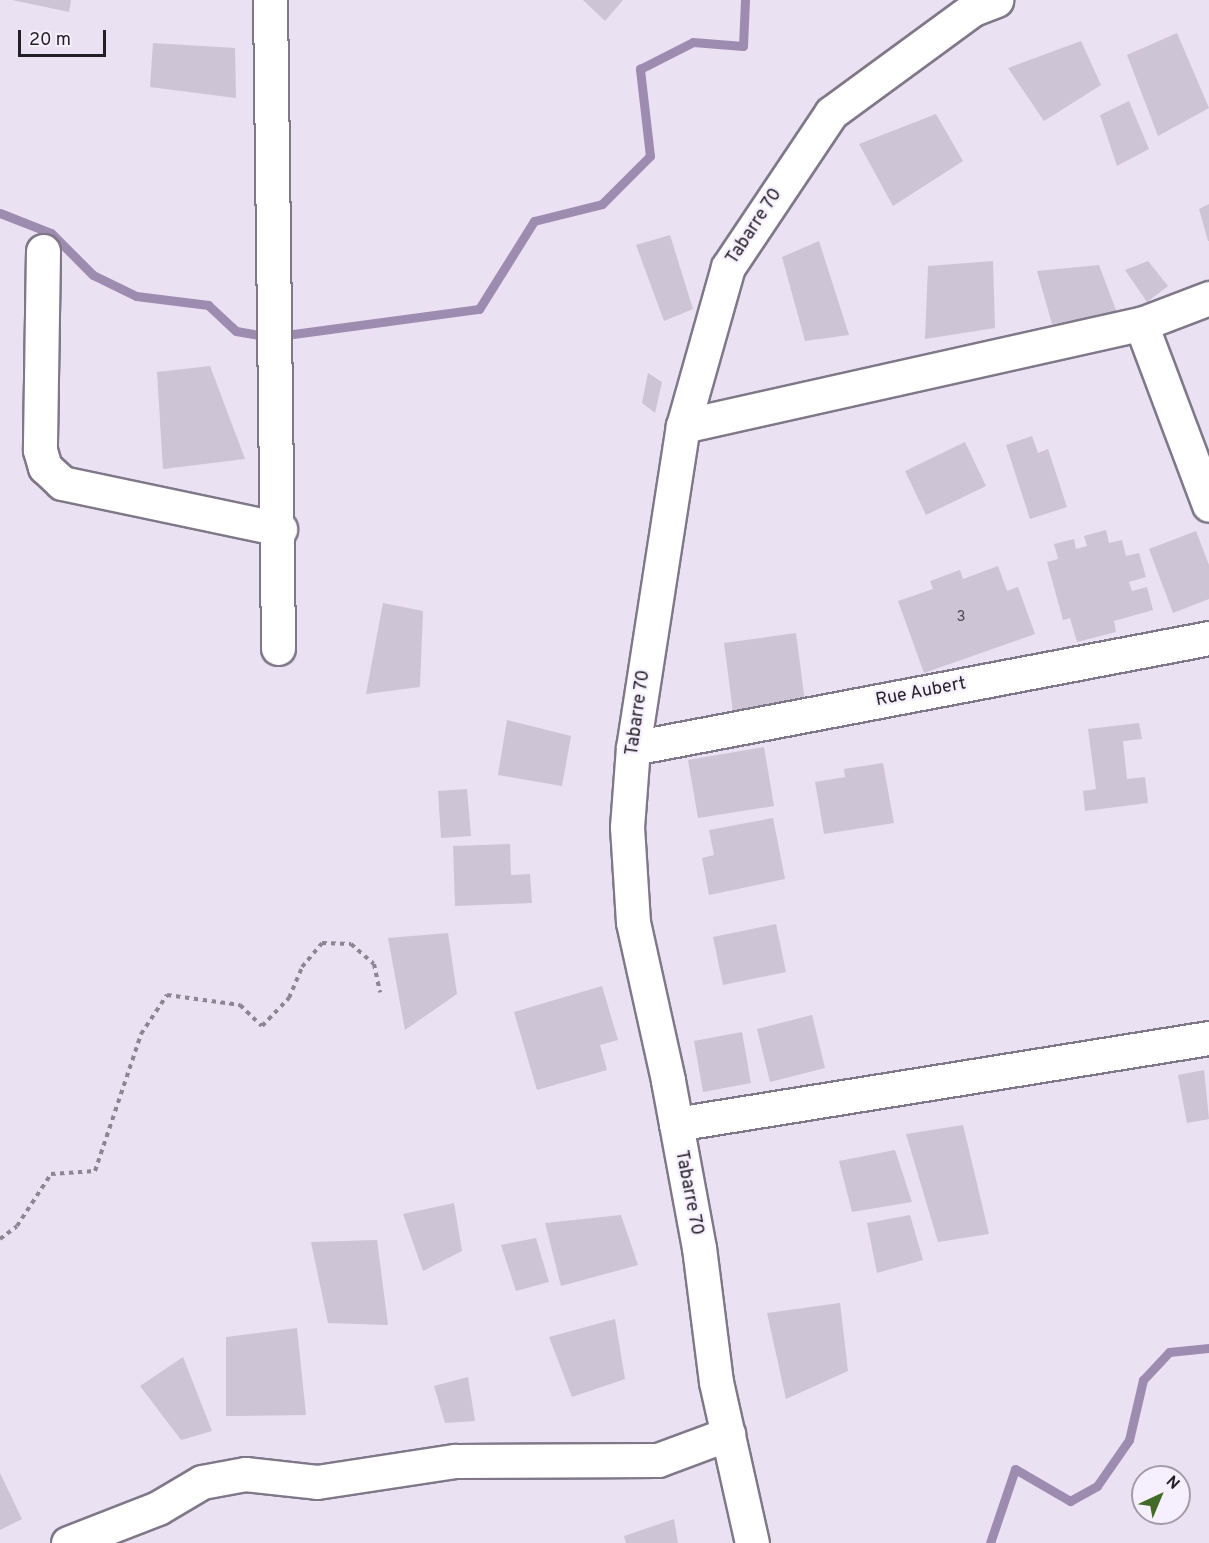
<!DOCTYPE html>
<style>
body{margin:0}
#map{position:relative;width:1209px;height:1543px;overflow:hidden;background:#eae1f3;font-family:Overpass,sans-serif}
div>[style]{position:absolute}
.stream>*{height:9px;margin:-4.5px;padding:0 4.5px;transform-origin:4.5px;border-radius:4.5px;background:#9e8cb0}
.building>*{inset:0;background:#cdc4d6}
.path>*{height:4px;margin-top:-2px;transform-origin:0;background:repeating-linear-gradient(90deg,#8c8592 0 4.5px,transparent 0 9px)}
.roads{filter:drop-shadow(2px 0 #807888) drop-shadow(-2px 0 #807888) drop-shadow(0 2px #807888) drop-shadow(0 -2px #807888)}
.minor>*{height:33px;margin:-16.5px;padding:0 16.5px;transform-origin:16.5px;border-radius:16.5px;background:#fff}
span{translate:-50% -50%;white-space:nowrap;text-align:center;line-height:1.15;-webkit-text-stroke:4.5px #f6effe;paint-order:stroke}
.number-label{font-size:15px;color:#4e4852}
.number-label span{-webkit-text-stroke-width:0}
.street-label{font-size:18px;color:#231f26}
.north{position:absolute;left:1131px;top:1465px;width:60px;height:60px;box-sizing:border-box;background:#f6effe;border:2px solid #a29ca8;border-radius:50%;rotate:44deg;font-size:16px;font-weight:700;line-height:24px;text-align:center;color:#231f26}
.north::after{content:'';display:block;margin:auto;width:21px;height:27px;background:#416b27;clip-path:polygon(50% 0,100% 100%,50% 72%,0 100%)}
.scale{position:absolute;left:18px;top:30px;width:88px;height:27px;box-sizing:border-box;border:3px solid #231f26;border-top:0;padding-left:8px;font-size:18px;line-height:21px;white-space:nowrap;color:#231f26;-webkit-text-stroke:4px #f6effe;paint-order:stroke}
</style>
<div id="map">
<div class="stream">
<div style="left:0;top:213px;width:55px;rotate:21.4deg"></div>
<div style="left:51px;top:233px;width:59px;rotate:45deg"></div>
<div style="left:93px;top:275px;width:48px;rotate:26deg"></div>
<div style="left:136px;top:296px;width:73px;rotate:7.1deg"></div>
<div style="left:208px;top:305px;width:38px;rotate:43deg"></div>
<div style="left:236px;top:331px;width:36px;rotate:10deg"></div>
<div style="left:271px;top:337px;width:210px;rotate:-7.7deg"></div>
<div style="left:479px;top:309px;width:104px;rotate:-58deg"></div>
<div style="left:534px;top:221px;width:70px;rotate:-14deg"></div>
<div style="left:602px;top:204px;width:68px;rotate:-45deg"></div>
<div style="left:650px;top:156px;width:88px;rotate:-96.6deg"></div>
<div style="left:640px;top:69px;width:59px;rotate:-27deg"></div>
<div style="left:693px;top:42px;width:50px;rotate:4.6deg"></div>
<div style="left:743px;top:46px;width:46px;rotate:-87.5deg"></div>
<div style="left:990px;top:1543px;width:78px;rotate:-71.3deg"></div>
<div style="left:1015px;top:1469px;width:64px;rotate:30.2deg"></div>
<div style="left:1070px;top:1501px;width:31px;rotate:-29deg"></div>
<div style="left:1097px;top:1486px;width:56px;rotate:-55.2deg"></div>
<div style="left:1129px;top:1440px;width:62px;rotate:-76.9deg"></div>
<div style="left:1143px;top:1380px;width:38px;rotate:-47deg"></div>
<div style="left:1169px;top:1352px;width:40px;rotate:-5.7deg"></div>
</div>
<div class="building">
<div style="clip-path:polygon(12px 0,71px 0,69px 12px)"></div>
<div style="clip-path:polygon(583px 0,623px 0,605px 21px)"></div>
<div style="clip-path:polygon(1177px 33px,1209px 108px,1158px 136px,1127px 55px)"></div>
<div style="clip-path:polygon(1081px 41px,1101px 85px,1044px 121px,1008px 68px)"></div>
<div style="clip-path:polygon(153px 43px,235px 48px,236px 98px,150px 87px)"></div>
<div style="clip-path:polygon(1129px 101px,1149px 149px,1117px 166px,1100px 115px)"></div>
<div style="clip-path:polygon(936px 114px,963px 161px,893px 206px,859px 144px)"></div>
<div style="clip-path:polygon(1209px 204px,1209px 241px,1208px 241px,1199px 209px)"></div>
<div style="clip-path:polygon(670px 235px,693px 309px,664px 321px,636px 245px)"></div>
<div style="clip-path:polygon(819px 241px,849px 335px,805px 341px,782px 257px)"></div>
<div style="clip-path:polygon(993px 261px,995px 328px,925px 339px,928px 266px)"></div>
<div style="clip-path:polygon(1148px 261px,1168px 286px,1147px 302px,1125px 270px)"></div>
<div style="clip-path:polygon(1099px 265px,1117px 313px,1052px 324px,1037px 271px)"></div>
<div style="clip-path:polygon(210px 366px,245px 459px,163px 469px,157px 372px)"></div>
<div style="clip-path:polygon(648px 373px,662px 382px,655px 413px,642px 403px)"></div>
<div style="clip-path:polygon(1032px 436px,1038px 453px,1048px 449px,1067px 507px,1030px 519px,1006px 445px)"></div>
<div style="clip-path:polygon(965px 442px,986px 486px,926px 515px,905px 471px)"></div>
<div style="clip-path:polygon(1106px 530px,1109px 543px,1122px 540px,1126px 556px,1139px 553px,1146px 577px,1129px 582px,1132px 591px,1147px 587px,1153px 610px,1114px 621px,1116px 632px,1077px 642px,1070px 618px,1063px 620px,1047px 562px,1058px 559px,1054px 544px,1074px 539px,1076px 549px,1087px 546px,1084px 536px)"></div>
<div style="clip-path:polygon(1196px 531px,1209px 565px,1209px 599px,1173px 613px,1149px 549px)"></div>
<div style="clip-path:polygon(998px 566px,1007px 591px,1018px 587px,1035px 634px,924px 673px,898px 601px,933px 589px,930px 581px,960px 570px,963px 579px)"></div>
<div style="clip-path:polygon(383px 603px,423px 611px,420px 687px,366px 694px)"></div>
<div style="clip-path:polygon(796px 633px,805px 702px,733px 712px,724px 643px)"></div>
<div style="clip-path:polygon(507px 720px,571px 736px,562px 786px,498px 775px)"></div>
<div style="clip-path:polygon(1139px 723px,1142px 739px,1123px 741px,1127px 779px,1145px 777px,1148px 803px,1085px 811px,1083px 791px,1096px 789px,1088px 729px)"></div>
<div style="clip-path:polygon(764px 747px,774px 806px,698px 818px,688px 760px)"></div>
<div style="clip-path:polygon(883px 763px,894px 823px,824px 834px,815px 782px,845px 777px,844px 769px)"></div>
<div style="clip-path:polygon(467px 789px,471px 836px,441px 838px,438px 791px)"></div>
<div style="clip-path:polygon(773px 818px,785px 879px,709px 895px,702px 858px,714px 855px,709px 830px)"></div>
<div style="clip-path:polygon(510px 844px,511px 875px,530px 874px,532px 903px,455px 906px,453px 846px)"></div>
<div style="clip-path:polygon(776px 924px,786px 972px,723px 985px,713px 937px)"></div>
<div style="clip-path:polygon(448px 933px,457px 994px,405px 1030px,388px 938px)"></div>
<div style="clip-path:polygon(602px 986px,618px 1040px,600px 1045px,607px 1070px,537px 1090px,514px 1012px)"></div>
<div style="clip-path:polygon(812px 1015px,825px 1068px,770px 1082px,757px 1029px)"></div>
<div style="clip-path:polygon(742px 1032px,751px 1083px,703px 1092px,694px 1041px)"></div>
<div style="clip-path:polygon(1204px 1070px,1209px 1119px,1187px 1123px,1178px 1075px)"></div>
<div style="clip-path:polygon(963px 1125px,989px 1234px,938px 1242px,906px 1134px)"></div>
<div style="clip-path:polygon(895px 1150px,912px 1202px,852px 1212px,839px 1161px)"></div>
<div style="clip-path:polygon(454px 1203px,462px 1251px,423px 1271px,403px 1214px)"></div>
<div style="clip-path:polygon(621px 1215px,638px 1265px,561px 1286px,545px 1223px)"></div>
<div style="clip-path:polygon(910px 1215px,923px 1260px,877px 1273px,867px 1223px)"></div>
<div style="clip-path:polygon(536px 1238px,549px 1282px,516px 1291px,501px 1245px)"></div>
<div style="clip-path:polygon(377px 1240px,388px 1325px,328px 1323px,311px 1242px)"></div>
<div style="clip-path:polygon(840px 1303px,848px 1371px,786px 1399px,767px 1313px)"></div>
<div style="clip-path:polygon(615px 1319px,625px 1379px,572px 1397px,549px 1337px)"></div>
<div style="clip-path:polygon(297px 1328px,306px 1415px,226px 1416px,226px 1337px)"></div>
<div style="clip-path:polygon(183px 1357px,212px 1431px,181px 1440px,140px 1386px)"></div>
<div style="clip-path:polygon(468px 1377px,475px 1421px,445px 1423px,434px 1386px)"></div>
<div style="clip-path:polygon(0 1473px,22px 1519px,0 1530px)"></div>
<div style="clip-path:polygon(674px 1519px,678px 1543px,626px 1543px,624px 1536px)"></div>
</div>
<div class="path">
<div style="left:0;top:1239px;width:21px;rotate:-37deg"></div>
<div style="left:17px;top:1226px;width:62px;rotate:-56.8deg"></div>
<div style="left:51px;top:1174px;width:44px;rotate:-3.9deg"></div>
<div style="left:95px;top:1171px;width:145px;rotate:-71.4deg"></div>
<div style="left:141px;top:1034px;width:47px;rotate:-56.3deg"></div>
<div style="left:167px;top:995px;width:74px;rotate:7.8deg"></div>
<div style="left:240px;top:1005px;width:30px;rotate:44deg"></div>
<div style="left:262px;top:1026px;width:39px;rotate:-46deg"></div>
<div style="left:289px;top:998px;width:34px;rotate:-67deg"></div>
<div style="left:302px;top:967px;width:31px;rotate:-50deg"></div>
<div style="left:322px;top:943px;width:29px;rotate:2deg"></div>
<div style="left:351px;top:944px;width:30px;rotate:41deg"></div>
<div style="left:374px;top:964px;width:29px;rotate:78deg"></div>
</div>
<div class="roads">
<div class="minor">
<div style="left:270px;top:0;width:648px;rotate:89.29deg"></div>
<div style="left:43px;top:251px;width:199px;rotate:90.9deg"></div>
<div style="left:40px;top:450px;width:18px;rotate:74deg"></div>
<div style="left:45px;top:467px;width:23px;rotate:43deg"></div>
<div style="left:62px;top:483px;width:223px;rotate:11.9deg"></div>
<div style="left:1141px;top:324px;width:193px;rotate:69.4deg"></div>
<div style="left:683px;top:426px;width:469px;rotate:-12.6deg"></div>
<div style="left:1141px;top:324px;width:73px;rotate:-20.9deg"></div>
<div style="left:633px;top:748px;width:586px;rotate:-10.81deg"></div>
<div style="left:676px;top:1124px;width:540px;rotate:-9.17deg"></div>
<div style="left:68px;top:1543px;width:97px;rotate:-21.3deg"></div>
<div style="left:158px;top:1508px;width:51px;rotate:-30.6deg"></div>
<div style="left:202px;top:1482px;width:44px;rotate:-10.5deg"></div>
<div style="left:245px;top:1474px;width:72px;rotate:6.3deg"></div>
<div style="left:317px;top:1482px;width:140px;rotate:-8.7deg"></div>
<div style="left:455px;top:1461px;width:203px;rotate:-0.3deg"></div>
<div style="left:658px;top:1460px;width:75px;rotate:-20.4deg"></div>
<div style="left:752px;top:1543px;width:165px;rotate:-102.6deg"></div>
<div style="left:716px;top:1382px;width:135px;rotate:-97.2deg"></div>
<div style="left:699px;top:1248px;width:171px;rotate:-100.5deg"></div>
<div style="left:668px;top:1080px;width:162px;rotate:-102.5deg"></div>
<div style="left:633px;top:922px;width:95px;rotate:-93.6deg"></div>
<div style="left:627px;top:827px;width:79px;rotate:-85.7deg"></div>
<div style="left:633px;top:748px;width:326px;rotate:-81.2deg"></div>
<div style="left:683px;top:426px;width:165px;rotate:-74.2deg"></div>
<div style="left:728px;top:267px;width:185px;rotate:-56.2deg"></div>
<div style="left:831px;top:113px;width:176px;rotate:-36.2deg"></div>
<div style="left:973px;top:9px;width:25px;rotate:-21deg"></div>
</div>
</div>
<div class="number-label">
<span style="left:961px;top:618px">3</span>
</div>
<div class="street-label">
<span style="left:755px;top:227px;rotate:-57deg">Tabarre 70</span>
<span style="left:921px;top:693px;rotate:-11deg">Rue Aubert</span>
<span style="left:639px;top:713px;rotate:-82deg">Tabarre 70</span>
<span style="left:688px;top:1193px;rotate:79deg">Tabarre 70</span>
</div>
<div class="north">N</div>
<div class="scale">20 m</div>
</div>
